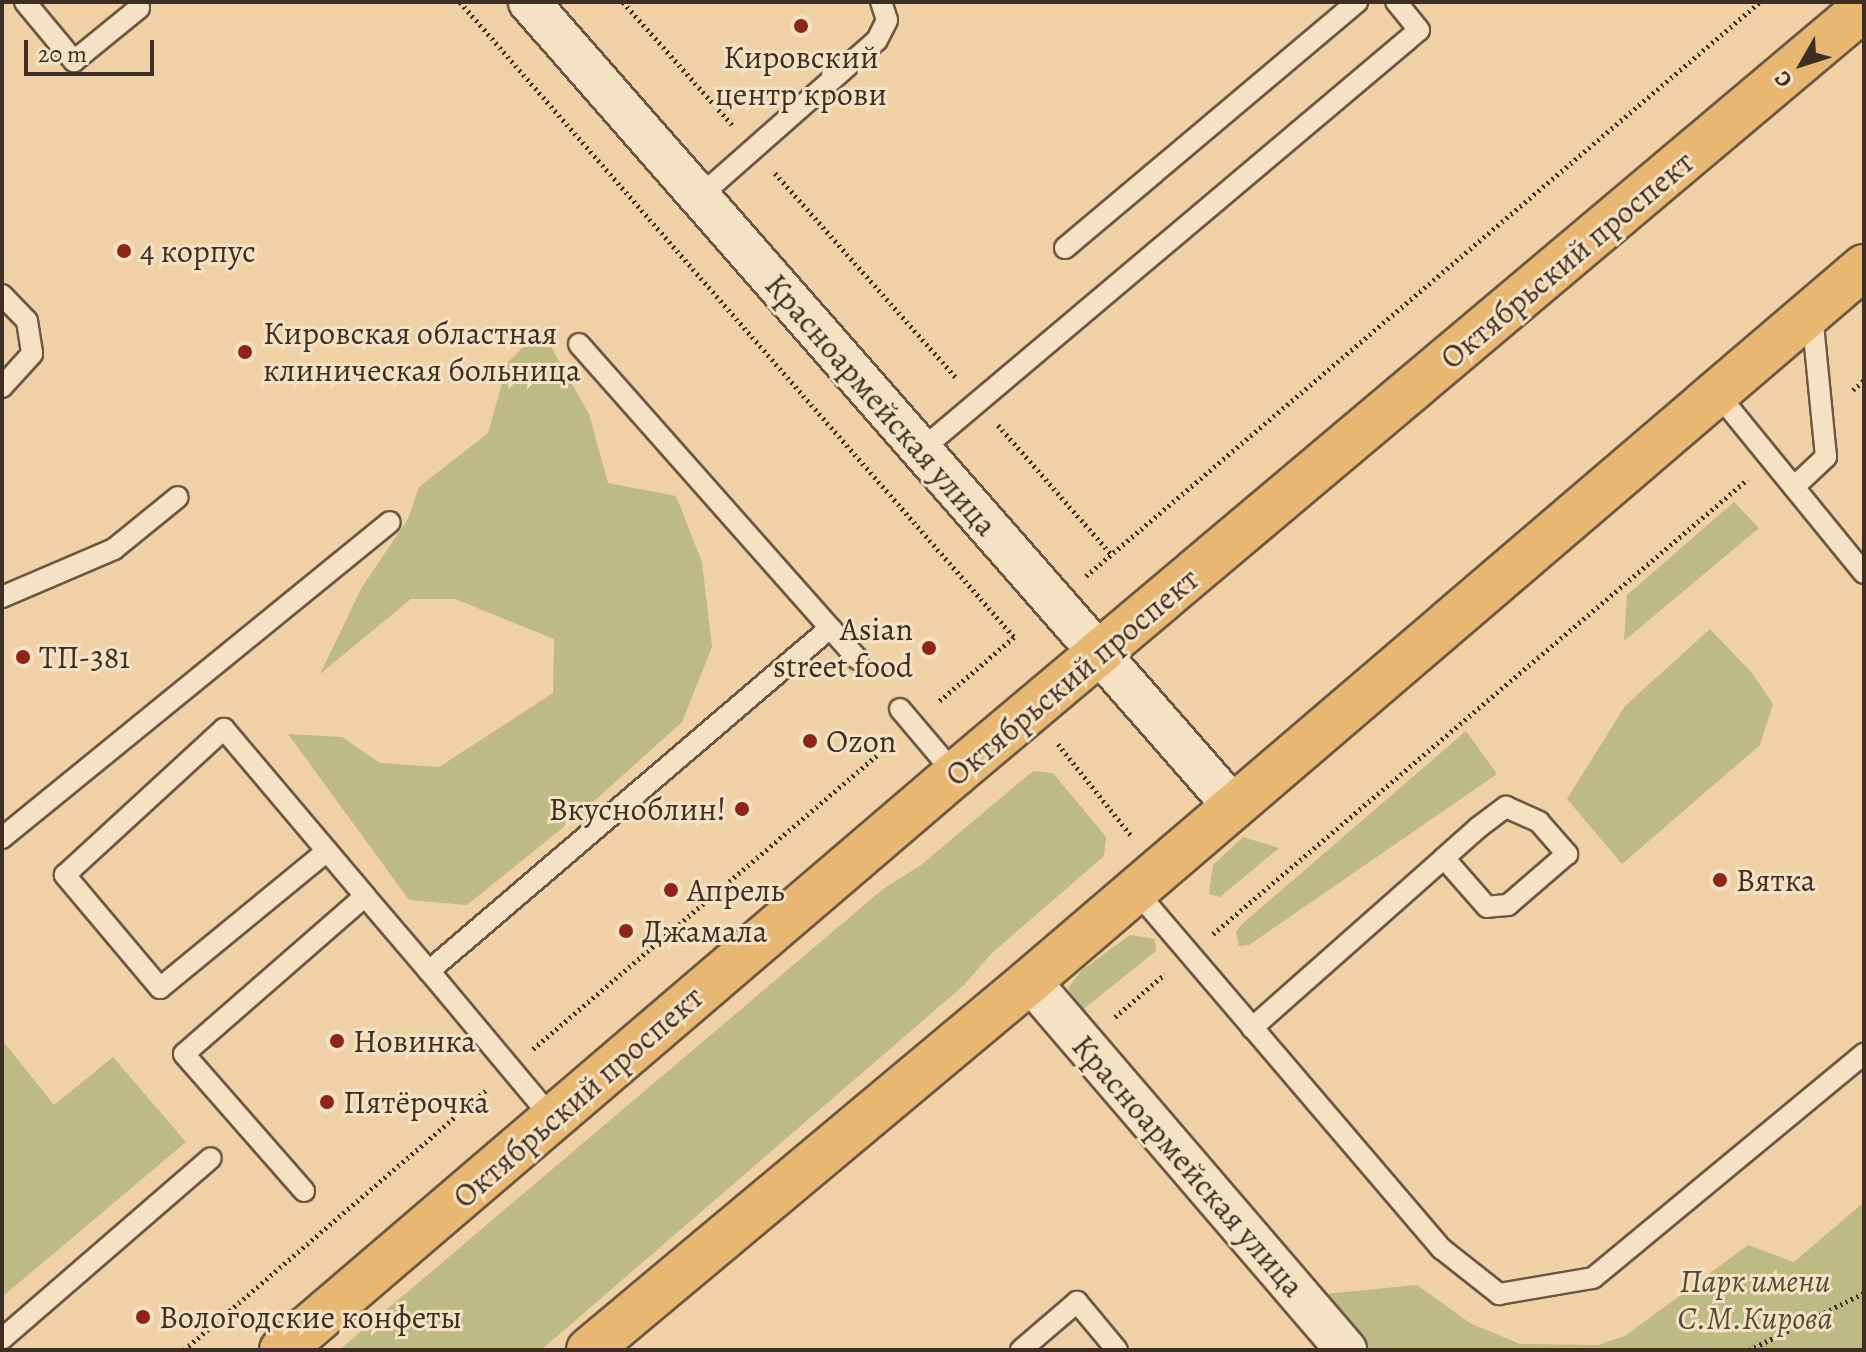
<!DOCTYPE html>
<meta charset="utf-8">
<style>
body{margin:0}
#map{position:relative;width:1866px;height:1352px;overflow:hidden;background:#f0d1a5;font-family:Alegreya,serif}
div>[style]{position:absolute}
.green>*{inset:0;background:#bdba84}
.path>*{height:5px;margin-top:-2.5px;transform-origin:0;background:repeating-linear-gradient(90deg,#3d2f23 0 2px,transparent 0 6px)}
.roads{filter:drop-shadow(2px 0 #6a5844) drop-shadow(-2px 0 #6a5844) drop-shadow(0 2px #6a5844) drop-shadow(0 -2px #6a5844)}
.lane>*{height:20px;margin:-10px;padding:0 10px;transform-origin:10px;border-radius:10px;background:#f5e1c4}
.street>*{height:40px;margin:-20px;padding:0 20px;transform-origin:20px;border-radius:20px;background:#f5e1c4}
.primary>*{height:44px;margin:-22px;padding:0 22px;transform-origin:22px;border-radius:22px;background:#e8b872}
.dots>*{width:22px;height:22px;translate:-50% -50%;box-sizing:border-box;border:4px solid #f5e1c4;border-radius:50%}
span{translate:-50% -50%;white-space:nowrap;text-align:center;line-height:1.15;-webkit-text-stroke:6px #f5e1c4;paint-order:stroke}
.poi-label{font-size:32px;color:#3d2f23}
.left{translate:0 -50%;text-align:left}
.right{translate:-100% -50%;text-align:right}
.street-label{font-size:32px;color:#3d2f23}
.park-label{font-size:32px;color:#574b36;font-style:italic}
.frame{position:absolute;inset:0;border:4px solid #3d2f23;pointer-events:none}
.north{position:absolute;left:1762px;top:24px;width:80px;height:80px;-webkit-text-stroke:6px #f5e1c4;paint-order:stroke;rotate:231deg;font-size:22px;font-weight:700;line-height:32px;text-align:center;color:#3d2f23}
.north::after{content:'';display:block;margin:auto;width:28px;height:36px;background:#3d2f23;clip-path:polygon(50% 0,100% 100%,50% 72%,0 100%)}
.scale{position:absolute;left:24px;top:40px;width:130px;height:36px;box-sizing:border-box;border:4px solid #3d2f23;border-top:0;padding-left:10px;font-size:24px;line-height:28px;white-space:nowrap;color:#3d2f23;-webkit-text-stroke:6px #f5e1c4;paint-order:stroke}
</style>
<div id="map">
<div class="green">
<div style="clip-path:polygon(541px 329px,589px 414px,608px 483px,676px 496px,702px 562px,712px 647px,682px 722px,581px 813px,467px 905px,409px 900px,288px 734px,342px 737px,380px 763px,439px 767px,553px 693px,554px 639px,455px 599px,411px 599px,320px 674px,362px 587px,408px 519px,419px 487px,488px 433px,508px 362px)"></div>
<div style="clip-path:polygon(1734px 502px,1759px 528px,1624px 641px,1627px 595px)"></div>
<div style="clip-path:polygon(1710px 629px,1752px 673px,1773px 704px,1760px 745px,1622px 864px,1567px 799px,1625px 706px)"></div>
<div style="clip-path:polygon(1466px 731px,1497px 774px,1249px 945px,1239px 946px,1236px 932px,1242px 924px)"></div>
<div style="clip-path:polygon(1033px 771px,1053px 773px,1106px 837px,1104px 856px,991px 954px,963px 986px,541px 1350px,339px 1350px,883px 889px,921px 865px)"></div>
<div style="clip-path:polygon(1243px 837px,1279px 848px,1220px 897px,1209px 894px,1213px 865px)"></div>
<div style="clip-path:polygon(1130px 935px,1155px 939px,1156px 951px,1080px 1012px,1068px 988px,1082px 970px)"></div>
<div style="clip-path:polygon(2px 1040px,54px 1105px,113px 1057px,186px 1142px,2px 1297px)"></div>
<div style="clip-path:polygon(1864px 1202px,1864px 1350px,1372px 1350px,1324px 1294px,1417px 1285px,1470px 1323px,1520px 1344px,1598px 1345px,1625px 1336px,1748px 1245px,1794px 1262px)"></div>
</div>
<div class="path">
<div style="left:460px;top:2px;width:843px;rotate:48.9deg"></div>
<div style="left:1014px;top:637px;width:101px;rotate:139.4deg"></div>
<div style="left:623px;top:2px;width:167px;rotate:48.4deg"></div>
<div style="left:775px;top:173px;width:275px;rotate:48.5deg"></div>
<div style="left:1853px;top:390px;width:15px;rotate:-42deg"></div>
<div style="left:998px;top:425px;width:171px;rotate:48.8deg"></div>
<div style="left:1086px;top:576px;width:885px;rotate:-40.42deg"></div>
<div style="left:1058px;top:744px;width:120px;rotate:51.4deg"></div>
<div style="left:1213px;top:934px;width:702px;rotate:-40.38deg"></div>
<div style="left:1115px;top:1017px;width:66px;rotate:-40.7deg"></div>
<div style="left:533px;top:1049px;width:470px;rotate:-40.5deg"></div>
<div style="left:184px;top:1350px;width:399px;rotate:-40.7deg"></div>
<div style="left:1749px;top:1350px;width:128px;rotate:-26.4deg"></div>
</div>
<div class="roads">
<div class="lane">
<div style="left:25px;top:2px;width:77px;rotate:50.3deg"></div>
<div style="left:74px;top:61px;width:84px;rotate:-39.2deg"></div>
<div style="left:699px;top:197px;width:237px;rotate:-41.4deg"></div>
<div style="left:877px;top:40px;width:22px;rotate:-63deg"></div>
<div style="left:887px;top:20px;width:19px;rotate:-108deg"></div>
<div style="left:1065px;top:248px;width:382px;rotate:-40.1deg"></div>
<div style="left:2px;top:295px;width:36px;rotate:46deg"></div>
<div style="left:27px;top:321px;width:33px;rotate:81deg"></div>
<div style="left:32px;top:354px;width:45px;rotate:132.3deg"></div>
<div style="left:579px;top:344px;width:421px;rotate:48.5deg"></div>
<div style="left:1717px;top:393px;width:232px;rotate:50.8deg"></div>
<div style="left:921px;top:450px;width:651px;rotate:-40.14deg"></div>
<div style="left:1419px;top:30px;width:36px;rotate:-129deg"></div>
<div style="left:1794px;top:487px;width:44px;rotate:-43.2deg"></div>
<div style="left:1826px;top:457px;width:144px;rotate:-95.6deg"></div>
<div style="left:2px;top:597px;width:122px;rotate:-23.2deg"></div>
<div style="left:114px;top:549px;width:82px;rotate:-39.1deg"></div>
<div style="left:900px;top:709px;width:85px;rotate:49.8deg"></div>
<div style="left:2px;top:838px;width:500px;rotate:-39.16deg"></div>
<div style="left:327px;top:851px;width:216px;rotate:140.6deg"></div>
<div style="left:160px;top:988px;width:148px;rotate:-130.1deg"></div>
<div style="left:65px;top:875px;width:216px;rotate:-42.6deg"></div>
<div style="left:224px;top:729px;width:219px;rotate:49.8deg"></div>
<div style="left:1136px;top:891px;width:471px;rotate:49.5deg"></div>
<div style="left:1442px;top:1249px;width:73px;rotate:38.3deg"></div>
<div style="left:1499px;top:1294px;width:95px;rotate:-9.7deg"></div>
<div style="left:1593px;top:1278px;width:352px;rotate:-39.6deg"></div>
<div style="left:1252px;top:1028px;width:256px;rotate:-41.5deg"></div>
<div style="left:1444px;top:858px;width:47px;rotate:-41.5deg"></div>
<div style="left:1479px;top:827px;width:34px;rotate:-37deg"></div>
<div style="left:1506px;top:807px;width:36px;rotate:24deg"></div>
<div style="left:1539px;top:822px;width:43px;rotate:48.8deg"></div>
<div style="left:1567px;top:854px;width:78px;rotate:139.2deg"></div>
<div style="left:1508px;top:905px;width:21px;rotate:175deg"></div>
<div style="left:1487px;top:907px;width:65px;rotate:-131.3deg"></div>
<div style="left:552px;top:1118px;width:192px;rotate:-129.9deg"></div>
<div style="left:429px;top:971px;width:528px;rotate:-40.54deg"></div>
<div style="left:304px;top:1191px;width:182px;rotate:-131.2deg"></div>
<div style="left:184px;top:1054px;width:240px;rotate:-41.1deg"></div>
<div style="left:365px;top:896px;width:99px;rotate:49.5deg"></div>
<div style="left:2px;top:1339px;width:276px;rotate:-40.9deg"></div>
<div style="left:1021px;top:1350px;width:74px;rotate:-40.6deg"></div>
<div style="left:1077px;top:1302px;width:62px;rotate:50.2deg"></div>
</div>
<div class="street">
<div style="left:529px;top:2px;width:1070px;rotate:48.79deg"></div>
<div style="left:1030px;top:981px;width:486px;rotate:49.4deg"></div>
</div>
<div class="primary">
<div style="left:282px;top:1350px;width:886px;rotate:-40.56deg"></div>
<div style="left:955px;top:774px;width:1189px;rotate:-40.12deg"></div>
<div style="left:589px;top:1350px;width:575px;rotate:-39.92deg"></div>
<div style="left:1030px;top:981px;width:1098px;rotate:-40.57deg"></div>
</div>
</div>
<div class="dots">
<div style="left:801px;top:26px;background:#8f2418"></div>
<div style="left:124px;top:251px;background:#8f2418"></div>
<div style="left:245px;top:352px;background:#8f2418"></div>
<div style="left:929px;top:648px;background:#8f2418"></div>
<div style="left:23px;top:657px;background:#8f2418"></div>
<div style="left:810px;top:741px;background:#8f2418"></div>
<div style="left:742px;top:809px;background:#8f2418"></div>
<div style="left:1720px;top:880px;background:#8f2418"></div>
<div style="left:671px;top:890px;background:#8f2418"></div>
<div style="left:626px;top:931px;background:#8f2418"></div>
<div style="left:337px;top:1041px;background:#8f2418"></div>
<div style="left:327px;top:1102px;background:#8f2418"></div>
<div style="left:143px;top:1317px;background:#8f2418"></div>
</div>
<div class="poi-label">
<span style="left:801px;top:76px">Кировский<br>центр крови</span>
<span class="left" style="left:140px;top:251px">4 корпус</span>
<span class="left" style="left:263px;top:352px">Кировская областная<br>клиническая больница</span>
<span class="right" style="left:913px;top:648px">Asian<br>street food</span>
<span class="left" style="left:39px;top:657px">ТП-381</span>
<span class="left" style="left:826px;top:741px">Ozon</span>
<span class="right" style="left:726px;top:809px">Вкусноблин!</span>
<span class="left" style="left:1736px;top:880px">Вятка</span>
<span class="left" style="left:687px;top:890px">Апрель</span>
<span class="left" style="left:642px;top:931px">Джамала</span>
<span class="left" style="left:353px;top:1041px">Новинка</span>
<span class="left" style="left:343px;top:1102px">Пятёрочка</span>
<span class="left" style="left:159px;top:1317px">Вологодские конфеты</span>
</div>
<div class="street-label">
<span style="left:1567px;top:260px;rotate:-40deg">Октябрьский проспект</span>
<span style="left:881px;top:405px;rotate:49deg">Красноармейская улица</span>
<span style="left:1072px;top:677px;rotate:-40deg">Октябрьский проспект</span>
<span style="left:578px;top:1097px;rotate:-41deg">Октябрьский проспект</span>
<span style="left:1188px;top:1166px;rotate:49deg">Красноармейская улица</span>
</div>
<div class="park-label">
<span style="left:1755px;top:1300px">Парк имени<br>С.М.Кирова</span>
</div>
<div class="frame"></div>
<div class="north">С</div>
<div class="scale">20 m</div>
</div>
